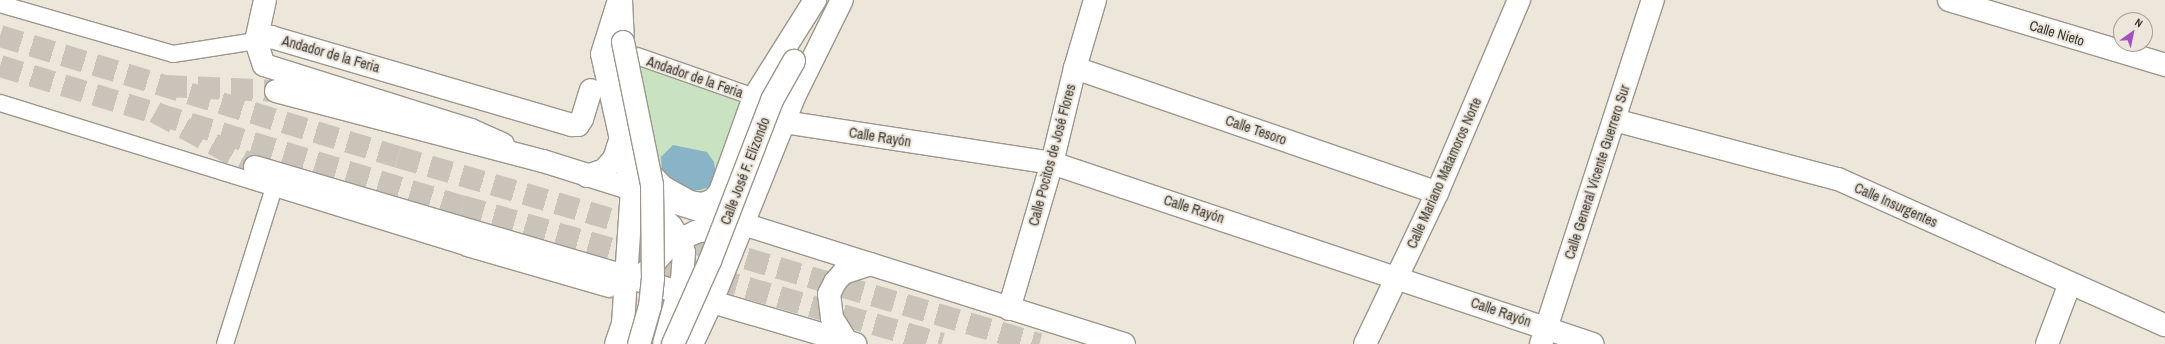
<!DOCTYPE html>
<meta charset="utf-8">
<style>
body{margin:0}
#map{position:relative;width:2165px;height:344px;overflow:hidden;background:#ede6db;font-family:"Archivo Narrow",sans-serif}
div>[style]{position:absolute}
.green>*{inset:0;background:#c9e2c2}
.water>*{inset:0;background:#89b3c6}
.tertiary-tunnel>*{height:22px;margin-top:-11px;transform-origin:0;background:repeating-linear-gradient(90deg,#c9c3b9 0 22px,transparent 0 33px)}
.primary-tunnel>*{height:22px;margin-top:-11px;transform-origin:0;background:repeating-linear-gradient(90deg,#c9c3b9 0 22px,transparent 0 33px)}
.roads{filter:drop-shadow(1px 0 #9d968c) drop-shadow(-1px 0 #9d968c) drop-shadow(0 1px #9d968c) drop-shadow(0 -1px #9d968c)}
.pedestrian>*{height:16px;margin:-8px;padding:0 8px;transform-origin:8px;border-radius:8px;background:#fff}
.minor>*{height:22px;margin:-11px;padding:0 11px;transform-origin:11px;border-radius:11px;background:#fff}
.tertiary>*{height:22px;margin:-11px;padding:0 11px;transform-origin:11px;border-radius:11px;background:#fff}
.primary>*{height:22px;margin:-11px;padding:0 11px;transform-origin:11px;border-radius:11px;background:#fff}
.bridges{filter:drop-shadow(1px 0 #9d968c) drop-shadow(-1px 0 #9d968c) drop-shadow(0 1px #9d968c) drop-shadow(0 -1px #9d968c)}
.primary-bridge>*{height:22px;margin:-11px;padding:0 11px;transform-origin:11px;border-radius:11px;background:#fff}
span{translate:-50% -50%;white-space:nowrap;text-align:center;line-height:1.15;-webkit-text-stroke:4px #ede6db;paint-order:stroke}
.street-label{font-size:14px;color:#393632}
.north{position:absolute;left:2113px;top:12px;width:40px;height:40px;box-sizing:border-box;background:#ede6db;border:1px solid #a5a097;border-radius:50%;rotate:33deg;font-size:11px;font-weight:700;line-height:16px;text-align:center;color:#393632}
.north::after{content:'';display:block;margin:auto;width:14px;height:18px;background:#a451c0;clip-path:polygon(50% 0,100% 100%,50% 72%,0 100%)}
</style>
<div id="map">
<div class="green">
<div style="clip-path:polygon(631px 46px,750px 89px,714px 187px,704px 196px,663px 181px)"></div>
</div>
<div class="water">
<div style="clip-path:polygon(673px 145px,707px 152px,714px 162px,716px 175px,709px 187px,700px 190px,685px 190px,671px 182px,662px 172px,661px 157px)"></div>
</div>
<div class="tertiary-tunnel">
<div style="left:165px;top:86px;width:111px;rotate:2.6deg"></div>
<div style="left:155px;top:112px;width:114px;rotate:28.8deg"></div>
</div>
<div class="primary-tunnel">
<div style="left:0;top:36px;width:416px;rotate:16.9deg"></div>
<div style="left:398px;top:157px;width:668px;rotate:16.26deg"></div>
<div style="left:0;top:66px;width:483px;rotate:16.9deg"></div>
<div style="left:462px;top:206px;width:499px;rotate:16deg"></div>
</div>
<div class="roads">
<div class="pedestrian">
<div style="left:0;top:4px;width:180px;rotate:16.1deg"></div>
<div style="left:173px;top:54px;width:84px;rotate:-8.9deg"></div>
<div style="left:637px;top:56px;width:124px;rotate:19.3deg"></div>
<div style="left:0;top:103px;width:489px;rotate:17.2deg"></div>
<div style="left:467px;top:248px;width:148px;rotate:16.1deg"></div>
<div style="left:225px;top:344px;width:164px;rotate:-72.6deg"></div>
</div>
<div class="minor">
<div style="left:265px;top:0;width:42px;rotate:102.4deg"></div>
<div style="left:256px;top:41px;width:25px;rotate:72deg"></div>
<div style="left:264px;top:65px;width:217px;rotate:17.4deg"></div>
<div style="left:471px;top:130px;width:35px;rotate:24deg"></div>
<div style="left:1949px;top:0;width:226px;rotate:16.7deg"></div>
<div style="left:256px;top:41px;width:16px;rotate:-15deg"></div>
<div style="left:271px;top:37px;width:314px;rotate:16.3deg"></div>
<div style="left:572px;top:125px;width:6px"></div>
<div style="left:578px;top:125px;width:7px;rotate:-56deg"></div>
<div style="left:582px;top:119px;width:30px;rotate:-73deg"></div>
<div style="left:1075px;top:68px;width:383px;rotate:19deg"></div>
<div style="left:1614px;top:120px;width:232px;rotate:14.8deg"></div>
<div style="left:1838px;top:179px;width:358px;rotate:24.1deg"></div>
<div style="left:784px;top:122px;width:271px;rotate:8.7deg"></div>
<div style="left:1052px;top:163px;width:570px;rotate:18.5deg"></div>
<div style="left:1009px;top:309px;width:152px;rotate:-73.6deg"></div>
<div style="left:1052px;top:163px;width:98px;rotate:-76.4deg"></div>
<div style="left:1075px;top:68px;width:71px;rotate:-73.6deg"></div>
<div style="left:1365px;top:344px;width:167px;rotate:-64.5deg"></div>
<div style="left:1437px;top:193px;width:210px;rotate:-67deg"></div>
<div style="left:1541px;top:344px;width:362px;rotate:-72deg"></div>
<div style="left:2047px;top:344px;width:65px;rotate:-69.3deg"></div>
</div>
<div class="tertiary">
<div style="left:276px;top:91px;width:276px;rotate:14.7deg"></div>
<div style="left:543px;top:161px;width:609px;rotate:17.48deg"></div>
<div style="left:255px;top:167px;width:626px;rotate:16.44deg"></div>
<div style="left:587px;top:176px;width:18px;rotate:-19deg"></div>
<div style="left:604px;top:170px;width:15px;rotate:-48deg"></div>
<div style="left:614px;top:159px;width:23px;rotate:-72deg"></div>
<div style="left:642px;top:198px;width:40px;rotate:44deg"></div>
<div style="left:671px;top:226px;width:17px;rotate:57deg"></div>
<div style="left:680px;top:240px;width:13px;rotate:72deg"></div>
<div style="left:684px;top:252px;width:27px;rotate:94deg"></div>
<div style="left:682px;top:279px;width:67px;rotate:105.5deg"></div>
<div style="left:645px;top:273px;width:38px;rotate:-48deg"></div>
<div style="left:670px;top:245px;width:29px;rotate:-27deg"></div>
<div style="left:696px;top:232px;width:43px;rotate:-9.5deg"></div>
<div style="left:847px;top:342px;width:28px;rotate:-122deg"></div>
<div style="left:832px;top:318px;width:24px;rotate:-97deg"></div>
<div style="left:829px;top:294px;width:13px;rotate:-63deg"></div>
<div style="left:835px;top:282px;width:12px;rotate:-48deg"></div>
<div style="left:843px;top:273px;width:29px;rotate:-18deg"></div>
<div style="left:616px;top:344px;width:21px;rotate:-71deg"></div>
<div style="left:623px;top:324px;width:135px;rotate:-86.2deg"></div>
<div style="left:632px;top:189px;width:138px;rotate:-102.5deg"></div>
<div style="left:602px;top:54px;width:57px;rotate:-72.5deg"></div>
<div style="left:692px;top:344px;width:47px;rotate:-65.1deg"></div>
<div style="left:712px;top:301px;width:220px;rotate:-68.1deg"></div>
<div style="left:794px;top:97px;width:108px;rotate:-63.7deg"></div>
</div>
<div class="primary">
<div style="left:621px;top:0;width:42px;rotate:87.3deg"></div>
<div style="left:621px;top:137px;width:21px;rotate:59deg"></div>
<div style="left:632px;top:155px;width:45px;rotate:45.9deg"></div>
<div style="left:663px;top:187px;width:31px;rotate:29deg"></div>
<div style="left:690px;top:202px;width:13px;rotate:9deg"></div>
<div style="left:703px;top:204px;width:11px;rotate:-22deg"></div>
<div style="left:713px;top:200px;width:11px;rotate:-49deg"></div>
<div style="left:720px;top:192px;width:101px;rotate:-70.3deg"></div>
<div style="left:754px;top:97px;width:115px;rotate:-57.8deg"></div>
</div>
</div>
<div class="bridges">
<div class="primary-bridge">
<div style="left:623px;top:42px;width:146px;rotate:78.5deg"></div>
<div style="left:652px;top:185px;width:93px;rotate:89.4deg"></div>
<div style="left:653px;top:278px;width:28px;rotate:96deg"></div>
<div style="left:650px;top:306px;width:40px;rotate:106deg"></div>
<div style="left:673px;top:344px;width:91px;rotate:-66deg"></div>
<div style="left:710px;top:261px;width:173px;rotate:-68.9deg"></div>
<div style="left:772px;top:100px;width:45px;rotate:-60.6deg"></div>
</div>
</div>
<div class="street-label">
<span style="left:2057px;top:33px;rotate:17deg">Calle Nieto</span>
<span style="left:331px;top:54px;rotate:16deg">Andador de la Feria</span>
<span style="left:695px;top:77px;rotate:19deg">Andador de la Feria</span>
<span style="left:1256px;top:130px;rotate:19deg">Calle Tesoro</span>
<span style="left:880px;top:137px;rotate:9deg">Calle Rayón</span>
<span style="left:1052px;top:155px;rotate:-75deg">Calle Pocitos de José Flores</span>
<span style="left:745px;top:171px;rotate:-69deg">Calle José F. Elizondo</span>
<span style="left:1597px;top:172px;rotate:-72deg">Calle General Vicente Guerrero Sur</span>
<span style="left:1444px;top:173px;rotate:-66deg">Calle Mariano Matamoros Norte</span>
<span style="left:1896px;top:205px;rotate:24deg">Calle Insurgentes</span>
<span style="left:1194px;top:209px;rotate:18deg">Calle Rayón</span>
<span style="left:1501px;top:312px;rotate:19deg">Calle Rayón</span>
</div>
<div class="north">N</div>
</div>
